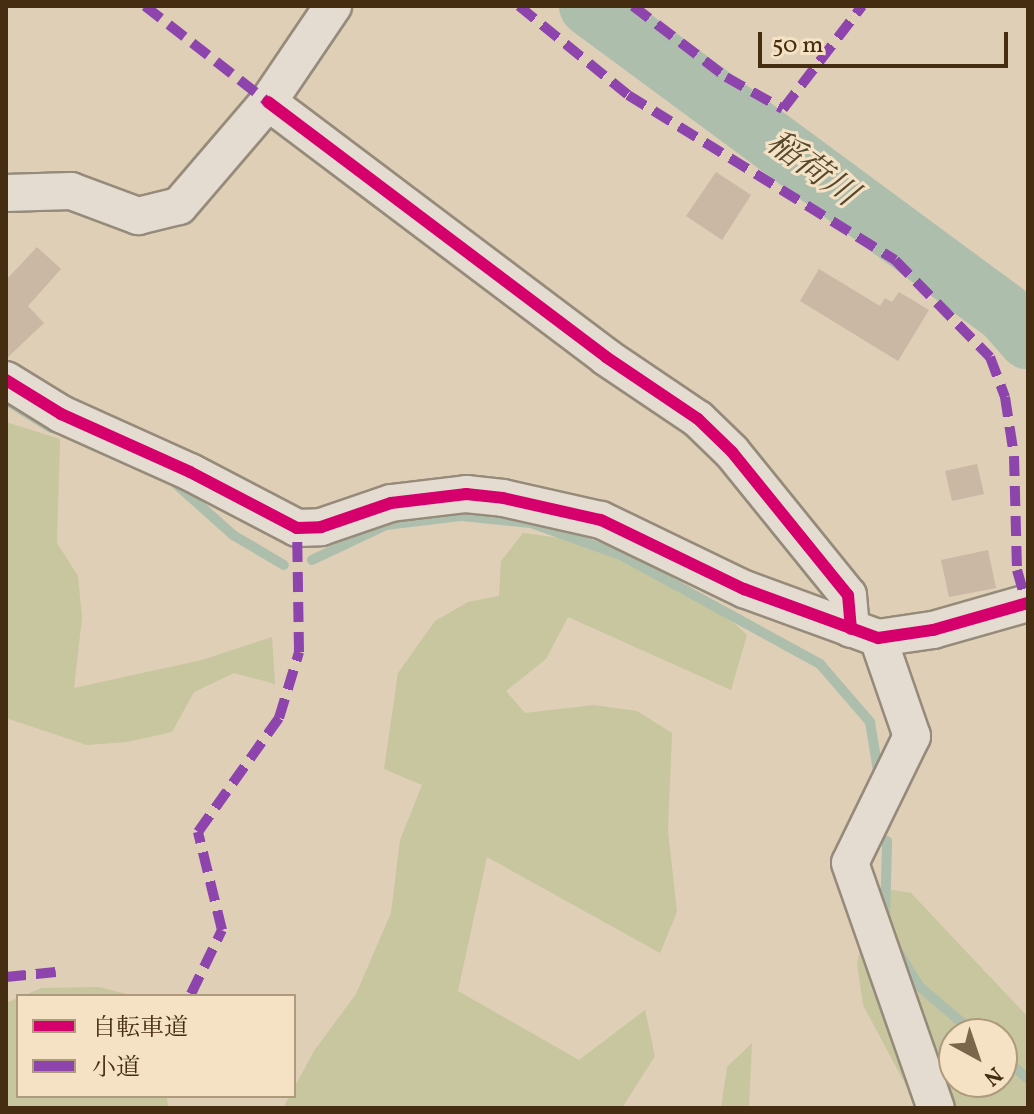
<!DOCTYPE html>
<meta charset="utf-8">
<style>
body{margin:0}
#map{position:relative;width:1034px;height:1114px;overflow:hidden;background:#decfb6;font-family:Vollkorn,"Noto Serif JP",serif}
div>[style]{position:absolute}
.green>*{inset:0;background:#c7c69e}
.stream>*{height:10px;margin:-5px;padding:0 5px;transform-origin:5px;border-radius:5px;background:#aebead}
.river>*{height:60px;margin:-30px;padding:0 30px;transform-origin:30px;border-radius:30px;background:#aebead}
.building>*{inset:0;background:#cab7a4}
.roads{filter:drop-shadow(2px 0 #968b7a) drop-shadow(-2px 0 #968b7a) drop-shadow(0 2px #968b7a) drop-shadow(0 -2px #968b7a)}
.street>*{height:36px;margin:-18px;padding:0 18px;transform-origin:18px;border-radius:18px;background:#e4dcd0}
.quiet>*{height:10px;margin-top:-5px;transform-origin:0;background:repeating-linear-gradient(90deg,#8e44ad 0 20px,transparent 0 30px)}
.cycleway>*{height:12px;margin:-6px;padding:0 6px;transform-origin:6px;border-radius:6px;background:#d6006c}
span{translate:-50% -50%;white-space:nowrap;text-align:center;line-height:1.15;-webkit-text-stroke:6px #f5e2c4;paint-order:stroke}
.water-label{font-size:34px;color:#55492f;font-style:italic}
.frame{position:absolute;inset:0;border:8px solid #442d10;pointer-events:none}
.legend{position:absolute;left:16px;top:994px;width:280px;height:104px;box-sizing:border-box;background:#f5e2c4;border:2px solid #ae9a7c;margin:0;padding:10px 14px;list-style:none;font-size:24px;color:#442d10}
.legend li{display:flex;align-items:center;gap:16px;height:40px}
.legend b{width:40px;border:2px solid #ae9a7c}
.north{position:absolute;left:938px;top:1018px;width:80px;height:80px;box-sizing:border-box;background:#f5e2c4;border:2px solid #ae9a7c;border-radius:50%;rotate:140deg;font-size:22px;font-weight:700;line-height:32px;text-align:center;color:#442d10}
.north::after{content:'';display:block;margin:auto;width:28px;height:36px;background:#7a664a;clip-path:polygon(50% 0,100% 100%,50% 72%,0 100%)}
.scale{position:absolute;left:758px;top:32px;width:250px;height:36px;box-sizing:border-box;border:4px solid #442d10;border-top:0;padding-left:10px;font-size:24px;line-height:28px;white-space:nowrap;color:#442d10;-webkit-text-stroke:6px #f5e2c4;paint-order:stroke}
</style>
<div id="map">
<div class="green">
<div style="clip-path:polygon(6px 422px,60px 439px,57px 543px,78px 576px,82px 618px,74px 688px,202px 660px,272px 637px,275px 684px,234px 673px,194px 692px,172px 732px,127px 742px,87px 745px,6px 718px)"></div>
<div style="clip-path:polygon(523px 533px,574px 540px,708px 599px,747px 635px,731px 690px,568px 617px,546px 659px,506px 691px,525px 713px,594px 705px,637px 711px,672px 733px,668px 831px,677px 912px,660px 953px,487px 857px,458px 991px,579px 1060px,645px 1010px,655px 1056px,622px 1108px,283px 1108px,314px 1051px,356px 994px,391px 913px,400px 840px,422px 785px,384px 769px,398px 673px,435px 621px,468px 602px,499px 596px,501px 561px)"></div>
<div style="clip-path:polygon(evenodd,876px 887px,911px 893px,1028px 1017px,1028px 1108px,918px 1108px,863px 1005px,857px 963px,876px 887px,954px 1034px,1002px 1034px,1002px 1082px,954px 1082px,954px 1034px)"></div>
<div style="clip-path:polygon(99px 987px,134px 996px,23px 996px,41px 988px)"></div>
<div style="clip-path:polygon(18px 998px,18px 1096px,167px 1096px,168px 1108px,6px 1108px,6px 1003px)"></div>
<div style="clip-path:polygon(752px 1043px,749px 1108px,721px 1108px,727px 1067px)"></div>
</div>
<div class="stream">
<div style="left:6px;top:400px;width:53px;rotate:31.9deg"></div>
<div style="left:175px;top:483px;width:78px;rotate:41.9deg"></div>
<div style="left:233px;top:535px;width:59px;rotate:30.5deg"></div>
<div style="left:312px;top:560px;width:82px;rotate:-25.3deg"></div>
<div style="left:386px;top:525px;width:77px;rotate:-6.8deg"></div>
<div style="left:462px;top:516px;width:69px;rotate:5.8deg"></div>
<div style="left:531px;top:523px;width:96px;rotate:19.6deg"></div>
<div style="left:621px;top:555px;width:227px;rotate:28.7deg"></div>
<div style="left:820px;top:664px;width:77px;rotate:49.2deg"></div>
<div style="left:870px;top:722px;width:56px;rotate:80.7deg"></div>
<div style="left:885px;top:920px;width:79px;rotate:-88.5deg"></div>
<div style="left:896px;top:948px;width:44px;rotate:58.8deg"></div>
<div style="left:919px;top:986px;width:74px;rotate:40.6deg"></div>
<div style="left:1002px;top:1057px;width:34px;rotate:40deg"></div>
</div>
<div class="river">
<div style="left:589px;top:6px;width:517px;rotate:36.43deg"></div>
<div style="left:1005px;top:313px;width:35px;rotate:49deg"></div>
</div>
<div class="building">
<div style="clip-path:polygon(716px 172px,751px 195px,722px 240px,686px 216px)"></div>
<div style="clip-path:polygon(37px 247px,61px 269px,28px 306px,44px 323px,6px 359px,6px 280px)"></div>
<div style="clip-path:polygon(819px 269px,880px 306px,885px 298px,892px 302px,899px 292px,929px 310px,898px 361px,800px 301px)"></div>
<div style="clip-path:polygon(977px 464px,984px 494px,952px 501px,945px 471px)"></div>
<div style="clip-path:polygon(988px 550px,996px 588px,949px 597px,941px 560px)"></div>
</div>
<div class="roads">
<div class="street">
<div style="left:268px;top:102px;width:423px;rotate:37deg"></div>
<div style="left:606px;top:357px;width:111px;rotate:34deg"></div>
<div style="left:698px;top:419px;width:47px;rotate:44.1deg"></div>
<div style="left:732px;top:452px;width:184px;rotate:51deg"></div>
<div style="left:848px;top:595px;width:34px;rotate:85deg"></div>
<div style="left:6px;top:193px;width:65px;rotate:-1.8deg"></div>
<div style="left:71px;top:191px;width:72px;rotate:20.5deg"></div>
<div style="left:138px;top:216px;width:42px;rotate:-13.7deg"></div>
<div style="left:179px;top:206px;width:137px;rotate:-49.4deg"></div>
<div style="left:268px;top:102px;width:116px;rotate:-55.9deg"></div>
<div style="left:6px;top:380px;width:65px;rotate:31.7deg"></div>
<div style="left:61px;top:414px;width:141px;rotate:24.2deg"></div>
<div style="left:190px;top:472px;width:121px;rotate:27.6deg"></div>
<div style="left:297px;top:528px;width:24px;rotate:-2deg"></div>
<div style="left:321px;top:527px;width:74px;rotate:-18.9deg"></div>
<div style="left:391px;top:503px;width:76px;rotate:-6.8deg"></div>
<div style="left:466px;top:494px;width:37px;rotate:6deg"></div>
<div style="left:503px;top:498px;width:100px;rotate:12.7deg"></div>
<div style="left:601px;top:520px;width:159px;rotate:25.8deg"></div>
<div style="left:744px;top:589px;width:143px;rotate:20.1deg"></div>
<div style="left:878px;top:638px;width:56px;rotate:-8.3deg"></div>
<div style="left:933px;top:630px;width:99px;rotate:-15.9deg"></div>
<div style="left:878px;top:638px;width:104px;rotate:70.9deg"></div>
<div style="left:912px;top:736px;width:141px;rotate:116deg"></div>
<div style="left:850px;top:863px;width:260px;rotate:70.7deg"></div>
</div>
</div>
<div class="quiet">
<div style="left:145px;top:6px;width:156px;rotate:38deg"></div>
<div style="left:519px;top:6px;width:141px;rotate:39.2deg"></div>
<div style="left:628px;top:95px;width:314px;rotate:31.7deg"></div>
<div style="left:895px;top:260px;width:136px;rotate:45.6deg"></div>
<div style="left:990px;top:357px;width:43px;rotate:69.4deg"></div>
<div style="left:1005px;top:397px;width:60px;rotate:81.3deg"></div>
<div style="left:1014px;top:456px;width:114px;rotate:88.5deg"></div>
<div style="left:1017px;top:570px;width:40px;rotate:74deg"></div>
<div style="left:633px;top:6px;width:117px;rotate:37.4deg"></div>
<div style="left:726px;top:77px;width:65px;rotate:29.3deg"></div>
<div style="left:783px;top:109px;width:130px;rotate:-52.5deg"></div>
<div style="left:6px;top:977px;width:50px;rotate:-5.7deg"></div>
<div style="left:191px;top:994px;width:71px;rotate:-64.2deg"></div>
<div style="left:222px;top:930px;width:101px;rotate:-103.8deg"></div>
<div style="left:198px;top:832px;width:140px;rotate:-54.6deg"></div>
<div style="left:279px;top:718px;width:69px;rotate:-73.1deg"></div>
<div style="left:299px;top:652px;width:124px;rotate:-90.9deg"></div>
</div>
<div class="cycleway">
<div style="left:268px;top:102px;width:423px;rotate:37deg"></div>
<div style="left:606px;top:357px;width:111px;rotate:34deg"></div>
<div style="left:698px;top:419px;width:47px;rotate:44.1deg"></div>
<div style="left:732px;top:452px;width:184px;rotate:51deg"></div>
<div style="left:848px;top:595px;width:34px;rotate:85deg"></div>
<div style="left:6px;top:380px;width:65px;rotate:31.7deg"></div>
<div style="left:61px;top:414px;width:141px;rotate:24.2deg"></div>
<div style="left:190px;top:472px;width:121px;rotate:27.6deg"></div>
<div style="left:297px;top:528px;width:24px;rotate:-2deg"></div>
<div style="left:321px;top:527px;width:74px;rotate:-18.9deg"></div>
<div style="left:391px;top:503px;width:76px;rotate:-6.8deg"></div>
<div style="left:466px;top:494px;width:37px;rotate:6deg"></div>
<div style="left:503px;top:498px;width:100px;rotate:12.7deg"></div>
<div style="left:601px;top:520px;width:159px;rotate:25.8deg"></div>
<div style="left:744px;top:589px;width:143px;rotate:20.1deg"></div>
<div style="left:878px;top:638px;width:56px;rotate:-8.3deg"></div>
<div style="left:933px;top:630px;width:99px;rotate:-15.9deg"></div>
</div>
<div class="water-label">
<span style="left:811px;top:170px;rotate:36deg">稲荷川</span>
</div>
<div class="frame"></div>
<ul class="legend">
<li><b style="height:10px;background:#d6006c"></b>自転車道</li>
<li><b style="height:10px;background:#8e44ad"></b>小道</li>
</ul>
<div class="north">N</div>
<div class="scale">50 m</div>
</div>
